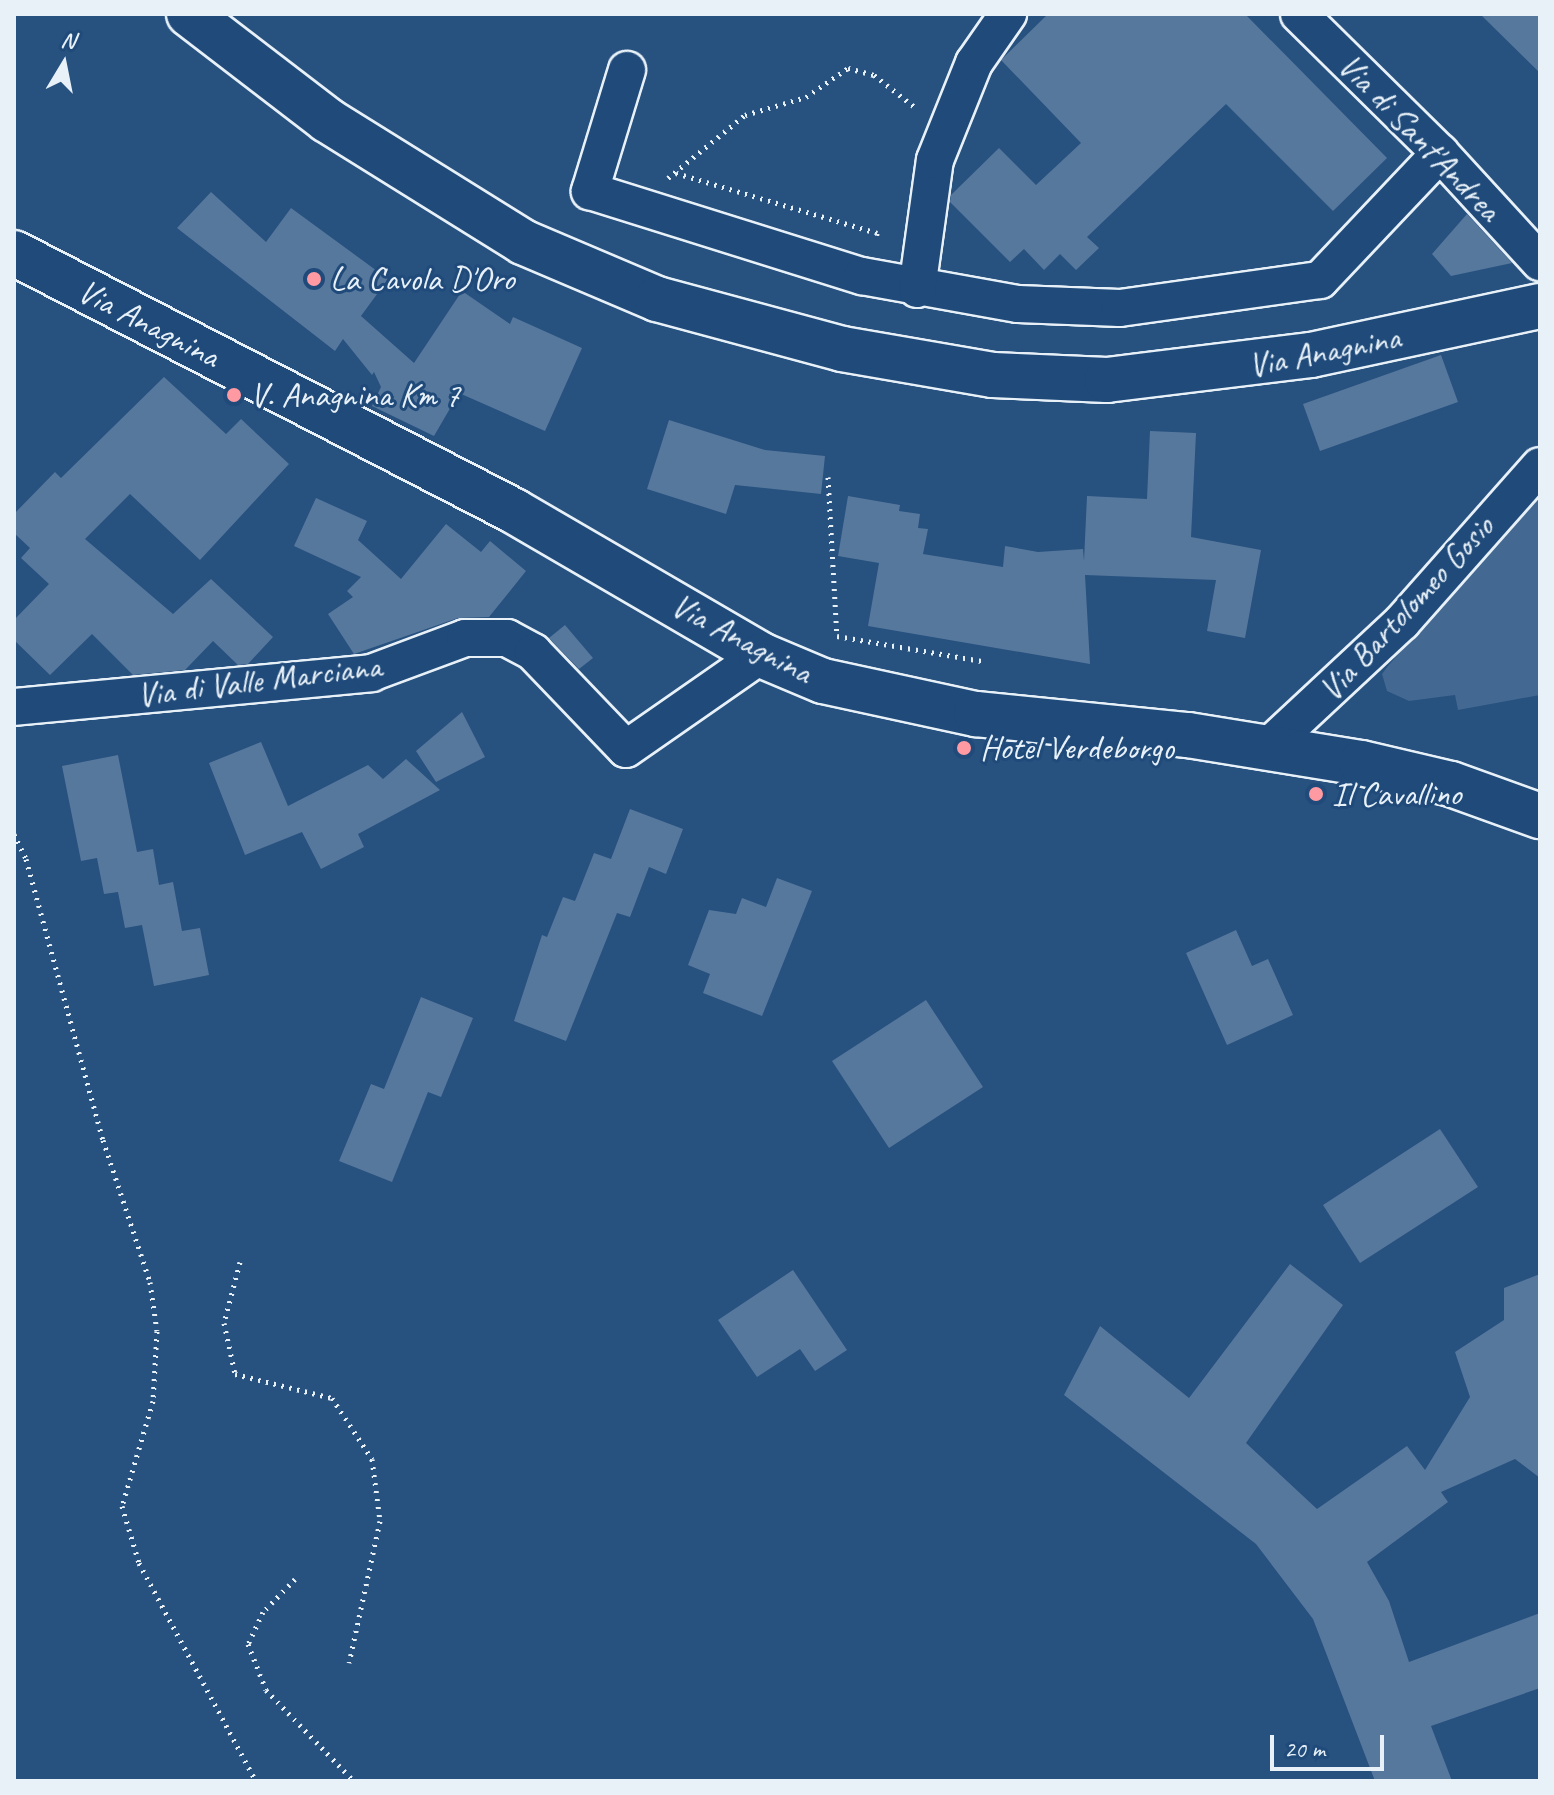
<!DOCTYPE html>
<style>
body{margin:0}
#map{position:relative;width:1554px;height:1795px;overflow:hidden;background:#27517f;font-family:Caveat,sans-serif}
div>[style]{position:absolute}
.green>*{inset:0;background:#436891}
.building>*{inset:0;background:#57789d}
.path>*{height:5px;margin-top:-2.5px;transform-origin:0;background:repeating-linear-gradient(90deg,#e8f1f8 0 2px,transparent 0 8px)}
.roads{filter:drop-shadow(2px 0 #e8f1f8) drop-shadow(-2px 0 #e8f1f8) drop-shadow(0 2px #e8f1f8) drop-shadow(0 -2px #e8f1f8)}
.minor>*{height:36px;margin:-18px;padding:0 18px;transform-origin:18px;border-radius:18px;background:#1f4a7a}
.major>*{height:44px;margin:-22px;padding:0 22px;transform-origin:22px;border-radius:22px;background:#1f4a7a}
.dots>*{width:22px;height:22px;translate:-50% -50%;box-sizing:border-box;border:4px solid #1f4a7a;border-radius:50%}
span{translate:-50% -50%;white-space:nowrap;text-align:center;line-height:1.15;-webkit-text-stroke:6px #1f4a7a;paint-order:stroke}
.street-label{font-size:34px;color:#e8f1f8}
.poi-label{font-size:34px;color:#e8f1f8}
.left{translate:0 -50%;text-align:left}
.frame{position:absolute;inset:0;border:16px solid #e8f1f8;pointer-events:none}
.north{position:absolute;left:24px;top:24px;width:80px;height:80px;-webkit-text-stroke:6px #1f4a7a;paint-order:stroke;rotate:10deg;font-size:22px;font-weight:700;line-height:32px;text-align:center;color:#e8f1f8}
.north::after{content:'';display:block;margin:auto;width:28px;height:36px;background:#e8f1f8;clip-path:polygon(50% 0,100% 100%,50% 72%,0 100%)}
.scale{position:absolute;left:1270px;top:1735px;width:114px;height:36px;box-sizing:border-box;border:4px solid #e8f1f8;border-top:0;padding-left:10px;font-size:24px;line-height:28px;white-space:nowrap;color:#e8f1f8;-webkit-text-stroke:6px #1f4a7a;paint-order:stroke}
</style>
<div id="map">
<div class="green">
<div style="clip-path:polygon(1540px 490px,1540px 695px,1458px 710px,1455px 695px,1409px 701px,1387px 691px,1382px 674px,1388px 666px)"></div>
</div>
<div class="building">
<div style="clip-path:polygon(1048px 14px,1245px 14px,1387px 158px,1333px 211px,1226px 104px,1087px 237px,1099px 248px,1076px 270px,1060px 254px,1044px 270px,1024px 249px,1010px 262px,950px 202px,951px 195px,999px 148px,1036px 185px,1081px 143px,1001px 60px)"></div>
<div style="clip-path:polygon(1480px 14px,1540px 14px,1540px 73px)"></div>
<div style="clip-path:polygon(211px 192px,266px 242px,291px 208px,388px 279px,361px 316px,414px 363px,462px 291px,510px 324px,513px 317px,582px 348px,545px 431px,459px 393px,434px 436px,372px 406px,381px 387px,374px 372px,372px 375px,343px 339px,335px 351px,177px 228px)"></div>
<div style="clip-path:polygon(1467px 214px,1512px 263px,1451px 276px,1432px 254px)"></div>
<div style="clip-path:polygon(1441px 355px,1458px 402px,1320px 451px,1303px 404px)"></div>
<div style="clip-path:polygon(164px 377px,226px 434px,241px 419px,289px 464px,200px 560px,130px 494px,85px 539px,173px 614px,211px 579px,273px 637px,248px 664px,238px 665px,213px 641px,185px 670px,133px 675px,92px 634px,50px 675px,14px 640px,14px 620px,49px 584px,21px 558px,30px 548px,14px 533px,14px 514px,55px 472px,61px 478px)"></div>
<div style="clip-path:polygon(669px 420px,765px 450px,825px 456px,821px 494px,735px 485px,726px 514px,647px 489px)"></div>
<div style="clip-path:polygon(1150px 431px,1196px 433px,1191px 537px,1261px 550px,1245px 638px,1207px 631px,1216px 580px,1085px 575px,1090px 664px,868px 626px,879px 563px,838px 556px,848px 496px,900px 505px,899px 511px,920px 514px,918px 528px,928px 529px,923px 554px,1003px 567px,1005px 546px,1038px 552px,1083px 549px,1084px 561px,1087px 496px,1147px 499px)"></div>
<div style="clip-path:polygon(316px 498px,367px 521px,358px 540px,401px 579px,446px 524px,481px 552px,490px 541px,526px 571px,489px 617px,458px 618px,354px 654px,328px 614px,353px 597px,347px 591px,361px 577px,294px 546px)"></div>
<div style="clip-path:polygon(565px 625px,593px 658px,579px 669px,549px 638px)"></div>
<div style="clip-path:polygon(462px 712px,485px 757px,436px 782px,416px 751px)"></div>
<div style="clip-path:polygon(261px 742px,288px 806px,368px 765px,383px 779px,406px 759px,440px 790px,358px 834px,364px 847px,321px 869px,302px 832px,245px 855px,209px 763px)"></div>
<div style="clip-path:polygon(118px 755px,137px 852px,153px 849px,159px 885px,173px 882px,182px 931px,200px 928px,209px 975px,154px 986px,142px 925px,125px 928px,118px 892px,104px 894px,97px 858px,81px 861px,62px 766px)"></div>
<div style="clip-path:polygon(630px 809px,683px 829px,666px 874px,649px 867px,630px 917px,617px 913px,566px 1041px,514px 1021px,542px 935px,547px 937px,563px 897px,575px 901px,594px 853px,611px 859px)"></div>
<div style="clip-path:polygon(777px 878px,812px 891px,762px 1016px,703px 993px,710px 974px,688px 965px,709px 910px,736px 914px,742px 898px,766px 907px)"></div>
<div style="clip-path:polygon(1236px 930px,1252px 966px,1268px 959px,1293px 1015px,1227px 1045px,1186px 953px)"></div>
<div style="clip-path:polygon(421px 997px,473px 1018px,441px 1097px,428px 1092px,392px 1182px,339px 1161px,371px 1084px,384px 1089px)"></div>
<div style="clip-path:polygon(926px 1000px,983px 1087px,889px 1148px,832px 1061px)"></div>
<div style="clip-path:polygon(1440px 1129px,1478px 1187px,1360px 1263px,1323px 1205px)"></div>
<div style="clip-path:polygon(1290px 1264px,1343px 1305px,1246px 1443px,1317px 1509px,1407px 1446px,1425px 1470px,1470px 1397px,1455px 1352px,1504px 1320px,1504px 1288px,1540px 1274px,1540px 1478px,1515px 1459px,1441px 1492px,1448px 1502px,1367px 1562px,1389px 1601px,1409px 1662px,1540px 1613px,1540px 1688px,1431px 1726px,1452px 1781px,1375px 1781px,1313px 1619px,1256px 1544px,1064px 1395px,1100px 1326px,1189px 1398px)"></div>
<div style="clip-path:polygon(793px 1270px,847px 1350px,815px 1371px,800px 1349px,757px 1377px,718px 1320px)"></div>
</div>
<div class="path">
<div style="left:676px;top:173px;width:210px;rotate:16.6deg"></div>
<div style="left:877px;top:233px;width:7px;rotate:98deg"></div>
<div style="left:668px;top:178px;width:99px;rotate:-39.3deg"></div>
<div style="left:745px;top:115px;width:64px;rotate:-16.4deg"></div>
<div style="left:806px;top:97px;width:51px;rotate:-34.6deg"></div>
<div style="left:848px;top:68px;width:27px;rotate:15deg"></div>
<div style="left:874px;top:75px;width:53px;rotate:38.2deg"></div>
<div style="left:828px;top:477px;width:159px;rotate:86.8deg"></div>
<div style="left:837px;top:636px;width:147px;rotate:9.8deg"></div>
<div style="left:14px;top:834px;width:28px;rotate:64deg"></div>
<div style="left:26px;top:859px;width:291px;rotate:74.7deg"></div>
<div style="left:103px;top:1140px;width:150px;rotate:71.7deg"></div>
<div style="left:150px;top:1282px;width:49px;rotate:81.9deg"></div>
<div style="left:157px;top:1331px;width:70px;rotate:93.3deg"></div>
<div style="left:153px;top:1401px;width:109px;rotate:106.4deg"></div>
<div style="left:122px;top:1506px;width:59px;rotate:73.4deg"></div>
<div style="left:139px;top:1563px;width:247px;rotate:61.8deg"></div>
<div style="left:240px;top:1262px;width:63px;rotate:104.7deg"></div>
<div style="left:224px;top:1323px;width:52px;rotate:77.8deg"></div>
<div style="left:235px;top:1374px;width:100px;rotate:13.9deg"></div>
<div style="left:332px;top:1398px;width:73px;rotate:56.7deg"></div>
<div style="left:372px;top:1459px;width:63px;rotate:82.6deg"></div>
<div style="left:380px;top:1521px;width:145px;rotate:102.3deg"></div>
<div style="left:295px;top:1579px;width:46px;rotate:134.1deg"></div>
<div style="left:263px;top:1612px;width:35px;rotate:115deg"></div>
<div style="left:248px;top:1644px;width:49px;rotate:68.6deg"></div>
<div style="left:266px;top:1690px;width:127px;rotate:46deg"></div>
</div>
<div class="roads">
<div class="minor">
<div style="left:1299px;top:14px;width:198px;rotate:44.6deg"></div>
<div style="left:1440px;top:153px;width:148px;rotate:47.5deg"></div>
<div style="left:627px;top:70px;width:127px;rotate:107deg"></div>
<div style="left:590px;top:191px;width:285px;rotate:17.4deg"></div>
<div style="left:862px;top:276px;width:158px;rotate:10.2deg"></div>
<div style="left:1018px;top:304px;width:102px;rotate:2.2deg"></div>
<div style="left:1120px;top:308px;width:202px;rotate:-8deg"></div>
<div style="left:1320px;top:280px;width:175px;rotate:-46.6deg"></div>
<div style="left:917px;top:289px;width:130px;rotate:-82.1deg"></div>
<div style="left:935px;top:160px;width:105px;rotate:-68.1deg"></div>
<div style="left:974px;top:63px;width:60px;rotate:-55.2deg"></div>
<div style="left:14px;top:707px;width:359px;rotate:-5.4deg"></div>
<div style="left:371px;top:673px;width:100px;rotate:-20.4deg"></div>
<div style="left:465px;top:638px;width:42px"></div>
<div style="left:507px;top:638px;width:30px;rotate:28deg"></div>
<div style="left:533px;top:652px;width:134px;rotate:46.2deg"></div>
<div style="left:626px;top:749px;width:165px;rotate:-34.8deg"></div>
<div style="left:1269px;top:746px;width:182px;rotate:-43deg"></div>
<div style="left:1402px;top:622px;width:208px;rotate:-48.5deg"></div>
</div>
<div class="major">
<div style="left:189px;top:14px;width:174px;rotate:37.5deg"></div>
<div style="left:327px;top:120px;width:231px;rotate:31.9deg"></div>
<div style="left:523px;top:242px;width:146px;rotate:23deg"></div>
<div style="left:657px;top:299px;width:192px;rotate:15.1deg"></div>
<div style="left:842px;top:349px;width:153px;rotate:9.8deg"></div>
<div style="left:993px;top:375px;width:114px;rotate:2.5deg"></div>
<div style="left:1107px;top:380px;width:206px;rotate:-7deg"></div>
<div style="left:1311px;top:355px;width:234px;rotate:-12.1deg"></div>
<div style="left:14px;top:253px;width:563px;rotate:27.29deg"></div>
<div style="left:514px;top:511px;width:286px;rotate:30.2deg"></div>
<div style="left:761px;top:655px;width:67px;rotate:22.8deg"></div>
<div style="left:823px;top:681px;width:157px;rotate:12.2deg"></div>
<div style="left:976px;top:714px;width:213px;rotate:5.7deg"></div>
<div style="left:1188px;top:735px;width:175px;rotate:9.2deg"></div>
<div style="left:1361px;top:763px;width:92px;rotate:13.1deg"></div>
<div style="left:1451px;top:784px;width:95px;rotate:19.8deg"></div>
</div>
</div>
<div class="dots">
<div style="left:314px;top:279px;background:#ff9aa2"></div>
<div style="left:234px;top:395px;background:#ff9aa2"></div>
<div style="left:964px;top:748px;background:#ff9aa2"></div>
<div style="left:1316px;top:794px;background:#ff9aa2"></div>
</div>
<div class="street-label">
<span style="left:1420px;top:137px;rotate:46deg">Via di Sant'Andrea</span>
<span style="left:149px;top:323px;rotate:27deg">Via Anagnina</span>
<span style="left:1324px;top:351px;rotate:-11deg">Via Anagnina</span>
<span style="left:1406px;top:608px;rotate:-47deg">Via Bartolomeo Gosio</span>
<span style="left:742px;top:638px;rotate:28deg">Via Anagnina</span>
<span style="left:259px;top:680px;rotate:-7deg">Via di Valle Marciana</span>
</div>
<div class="poi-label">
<span class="left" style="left:330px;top:279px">La Cavola D'Oro</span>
<span class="left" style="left:250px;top:395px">V. Anagnina Km 7</span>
<span class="left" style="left:980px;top:748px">Hotel Verdeborgo</span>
<span class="left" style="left:1332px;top:794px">Il Cavallino</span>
</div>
<div class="frame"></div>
<div class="north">N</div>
<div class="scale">20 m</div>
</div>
